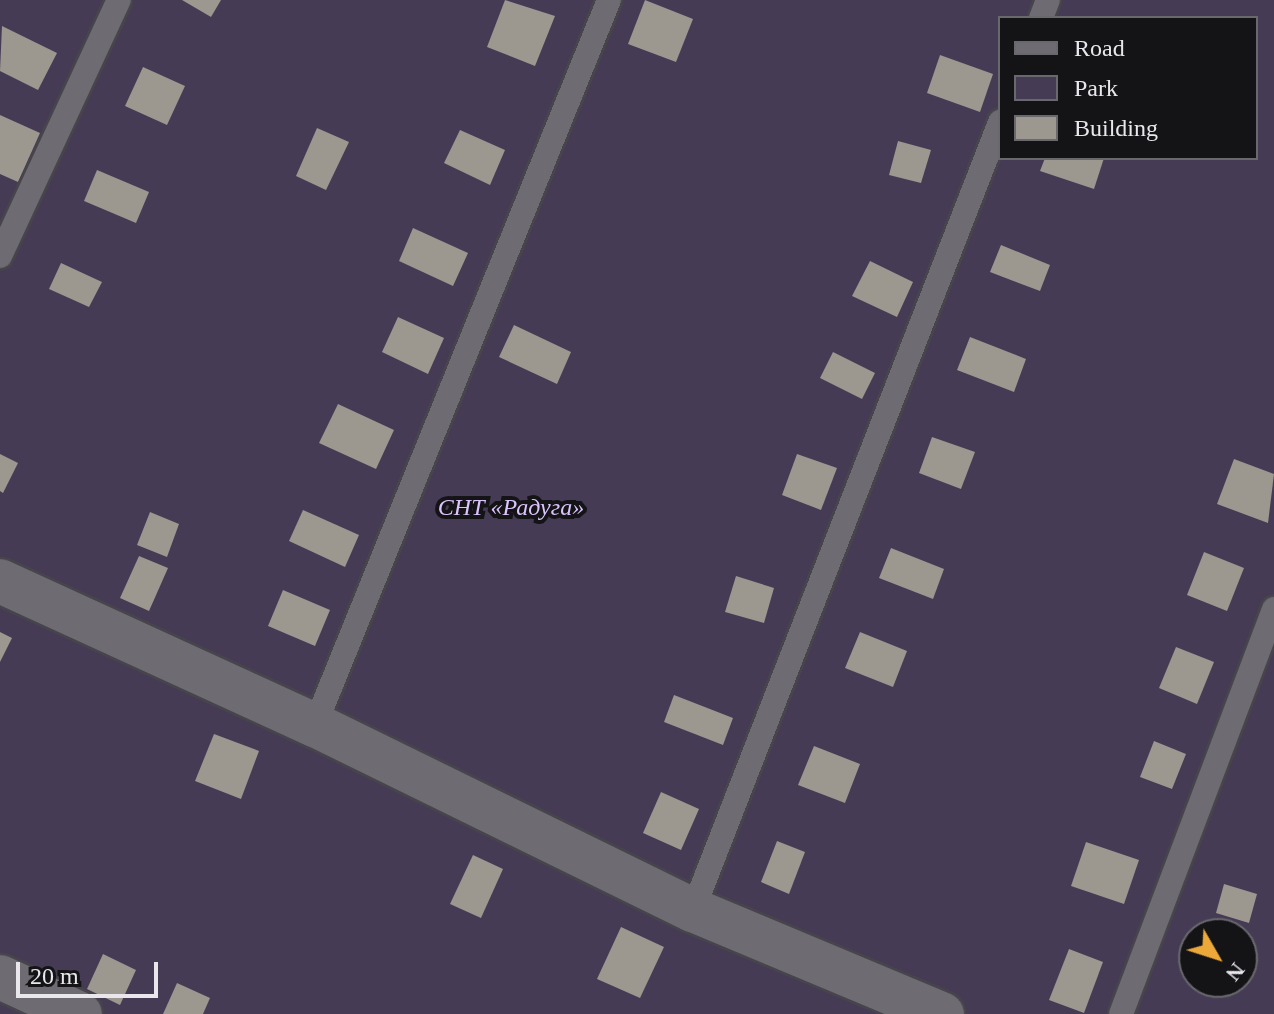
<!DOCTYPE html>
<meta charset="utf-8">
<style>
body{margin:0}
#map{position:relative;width:1274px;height:1014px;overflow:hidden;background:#2c2930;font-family:Georgia,serif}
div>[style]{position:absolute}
.green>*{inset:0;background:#463b54}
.building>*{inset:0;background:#9c978f}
.roads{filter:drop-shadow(2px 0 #47454b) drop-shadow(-2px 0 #47454b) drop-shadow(0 2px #47454b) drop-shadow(0 -2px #47454b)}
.service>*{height:24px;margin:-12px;padding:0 12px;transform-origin:12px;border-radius:12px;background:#6e6b73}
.minor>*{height:44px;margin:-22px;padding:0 22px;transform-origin:22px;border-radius:22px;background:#6e6b73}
span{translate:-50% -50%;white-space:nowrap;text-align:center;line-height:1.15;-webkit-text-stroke:8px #141316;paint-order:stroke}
.park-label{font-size:24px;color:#dbc4fd;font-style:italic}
.legend{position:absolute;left:998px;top:16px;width:260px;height:144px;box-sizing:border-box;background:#141316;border:2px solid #69686c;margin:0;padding:10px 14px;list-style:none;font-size:24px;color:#e9e7ec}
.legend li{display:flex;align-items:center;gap:16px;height:40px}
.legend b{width:40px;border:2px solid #69686c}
.north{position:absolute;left:1178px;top:918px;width:80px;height:80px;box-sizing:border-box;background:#141316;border:2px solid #69686c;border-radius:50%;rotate:129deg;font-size:22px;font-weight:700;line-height:32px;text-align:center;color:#e9e7ec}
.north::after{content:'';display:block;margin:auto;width:28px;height:36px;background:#eca93a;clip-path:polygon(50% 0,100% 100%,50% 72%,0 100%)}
.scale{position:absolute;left:16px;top:962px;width:142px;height:36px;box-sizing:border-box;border:4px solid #e9e7ec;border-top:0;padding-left:10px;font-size:24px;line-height:28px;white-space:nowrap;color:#e9e7ec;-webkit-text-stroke:6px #141316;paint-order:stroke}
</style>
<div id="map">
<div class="green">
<div style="clip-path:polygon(evenodd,0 0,1274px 0,1274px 1014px,0 1014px,0 0,1000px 18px,1256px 18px,1256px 158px,1000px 158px,1000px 18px,0 0,1194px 934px,1242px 934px,1242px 982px,1194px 982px,1194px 934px)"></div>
</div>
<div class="building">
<div style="clip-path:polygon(182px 0,221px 0,211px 17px)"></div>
<div style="clip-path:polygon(505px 0,555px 16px,535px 66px,487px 47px)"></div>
<div style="clip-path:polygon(645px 0,693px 19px,676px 62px,628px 44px)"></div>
<div style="clip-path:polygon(2px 26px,57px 53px,38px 90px,0 71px)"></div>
<div style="clip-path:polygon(940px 55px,993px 74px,980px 112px,927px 93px)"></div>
<div style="clip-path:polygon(143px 67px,185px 86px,167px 125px,125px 106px)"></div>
<div style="clip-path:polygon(0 115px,40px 133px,18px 182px,0 174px)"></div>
<div style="clip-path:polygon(317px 128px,349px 142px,326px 190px,296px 176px)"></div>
<div style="clip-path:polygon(460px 130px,505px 150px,490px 185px,444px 163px)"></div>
<div style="clip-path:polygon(898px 141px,931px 150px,921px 183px,889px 175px)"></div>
<div style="clip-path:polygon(1045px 158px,1104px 158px,1094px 189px,1040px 171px)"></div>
<div style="clip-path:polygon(97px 170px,149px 192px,136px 223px,84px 201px)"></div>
<div style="clip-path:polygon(413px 228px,468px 253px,453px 286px,399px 261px)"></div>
<div style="clip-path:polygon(1001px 245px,1050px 265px,1040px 291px,990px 272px)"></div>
<div style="clip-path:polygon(870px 261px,913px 282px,897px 317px,852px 296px)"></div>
<div style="clip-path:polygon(61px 263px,102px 282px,89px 307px,49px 289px)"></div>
<div style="clip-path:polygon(398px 317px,444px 338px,428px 374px,382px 352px)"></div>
<div style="clip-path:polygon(514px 325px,571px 352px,557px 384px,499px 357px)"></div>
<div style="clip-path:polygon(970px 337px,1026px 359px,1014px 392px,957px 370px)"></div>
<div style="clip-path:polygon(833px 352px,875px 373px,862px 399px,820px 378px)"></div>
<div style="clip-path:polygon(338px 404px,394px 430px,376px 469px,319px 443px)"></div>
<div style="clip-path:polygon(932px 437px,975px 452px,961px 489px,919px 473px)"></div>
<div style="clip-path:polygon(0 454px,18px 463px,3px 493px,0 491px)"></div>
<div style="clip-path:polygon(797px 454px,837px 468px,821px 510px,782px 495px)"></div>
<div style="clip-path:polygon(1234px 459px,1274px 474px,1268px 523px,1217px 504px)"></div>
<div style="clip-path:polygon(303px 510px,359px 535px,345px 567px,289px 541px)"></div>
<div style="clip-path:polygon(150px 512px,179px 524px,167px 557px,137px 545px)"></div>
<div style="clip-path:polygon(891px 548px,944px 569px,933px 599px,879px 578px)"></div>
<div style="clip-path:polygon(1204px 552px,1244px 568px,1227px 611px,1187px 595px)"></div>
<div style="clip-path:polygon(139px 556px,168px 568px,149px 611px,120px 598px)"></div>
<div style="clip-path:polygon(736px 576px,774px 588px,764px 623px,725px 612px)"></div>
<div style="clip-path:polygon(283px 590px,330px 610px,315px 646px,268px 626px)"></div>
<div style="clip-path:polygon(0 632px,12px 638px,0 662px)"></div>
<div style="clip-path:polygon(860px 632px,907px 651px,893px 687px,845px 668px)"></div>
<div style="clip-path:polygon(1176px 647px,1214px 662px,1197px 704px,1159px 688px)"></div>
<div style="clip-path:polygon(674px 695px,733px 718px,723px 745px,664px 722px)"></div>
<div style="clip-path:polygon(214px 734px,259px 751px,241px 799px,195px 781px)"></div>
<div style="clip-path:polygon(1154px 741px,1186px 754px,1172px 789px,1140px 777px)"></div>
<div style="clip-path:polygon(814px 746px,860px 764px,845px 803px,798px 785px)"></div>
<div style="clip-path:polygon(661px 792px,699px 809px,681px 850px,643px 833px)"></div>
<div style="clip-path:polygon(777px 841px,805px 852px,789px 894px,761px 882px)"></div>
<div style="clip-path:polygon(1086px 842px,1139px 860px,1124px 904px,1071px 886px)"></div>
<div style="clip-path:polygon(473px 855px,503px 869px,481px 918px,450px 904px)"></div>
<div style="clip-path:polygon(1224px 884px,1257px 894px,1249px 923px,1216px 913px)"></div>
<div style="clip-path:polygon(621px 927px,664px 947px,640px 998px,597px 979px)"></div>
<div style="clip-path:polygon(1069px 949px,1103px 962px,1084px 1013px,1049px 1000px)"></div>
<div style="clip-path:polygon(103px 954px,136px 970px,120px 1005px,87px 989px)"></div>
<div style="clip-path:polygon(177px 983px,210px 998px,203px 1014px,163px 1014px)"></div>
</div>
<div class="roads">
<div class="service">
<div style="left:1041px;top:18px;width:19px;rotate:-69deg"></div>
<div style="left:0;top:256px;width:282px;rotate:-65.1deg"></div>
<div style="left:315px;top:725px;width:782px;rotate:-67.93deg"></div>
<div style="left:693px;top:910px;width:846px;rotate:-68.71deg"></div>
<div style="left:1121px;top:1014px;width:433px;rotate:-69.3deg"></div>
</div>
<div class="minor">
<div style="left:0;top:581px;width:346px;rotate:24.6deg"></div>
<div style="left:315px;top:725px;width:421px;rotate:26.1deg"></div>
<div style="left:693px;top:910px;width:270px;rotate:22.7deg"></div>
<div style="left:0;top:977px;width:88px;rotate:24.8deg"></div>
</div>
</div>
<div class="park-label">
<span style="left:511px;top:508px">СНТ «Радуга»</span>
</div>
<ul class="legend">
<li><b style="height:10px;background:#6e6b73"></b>Road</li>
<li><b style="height:22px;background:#463b54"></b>Park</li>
<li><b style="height:22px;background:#9c978f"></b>Building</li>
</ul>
<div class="north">N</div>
<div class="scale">20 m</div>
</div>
